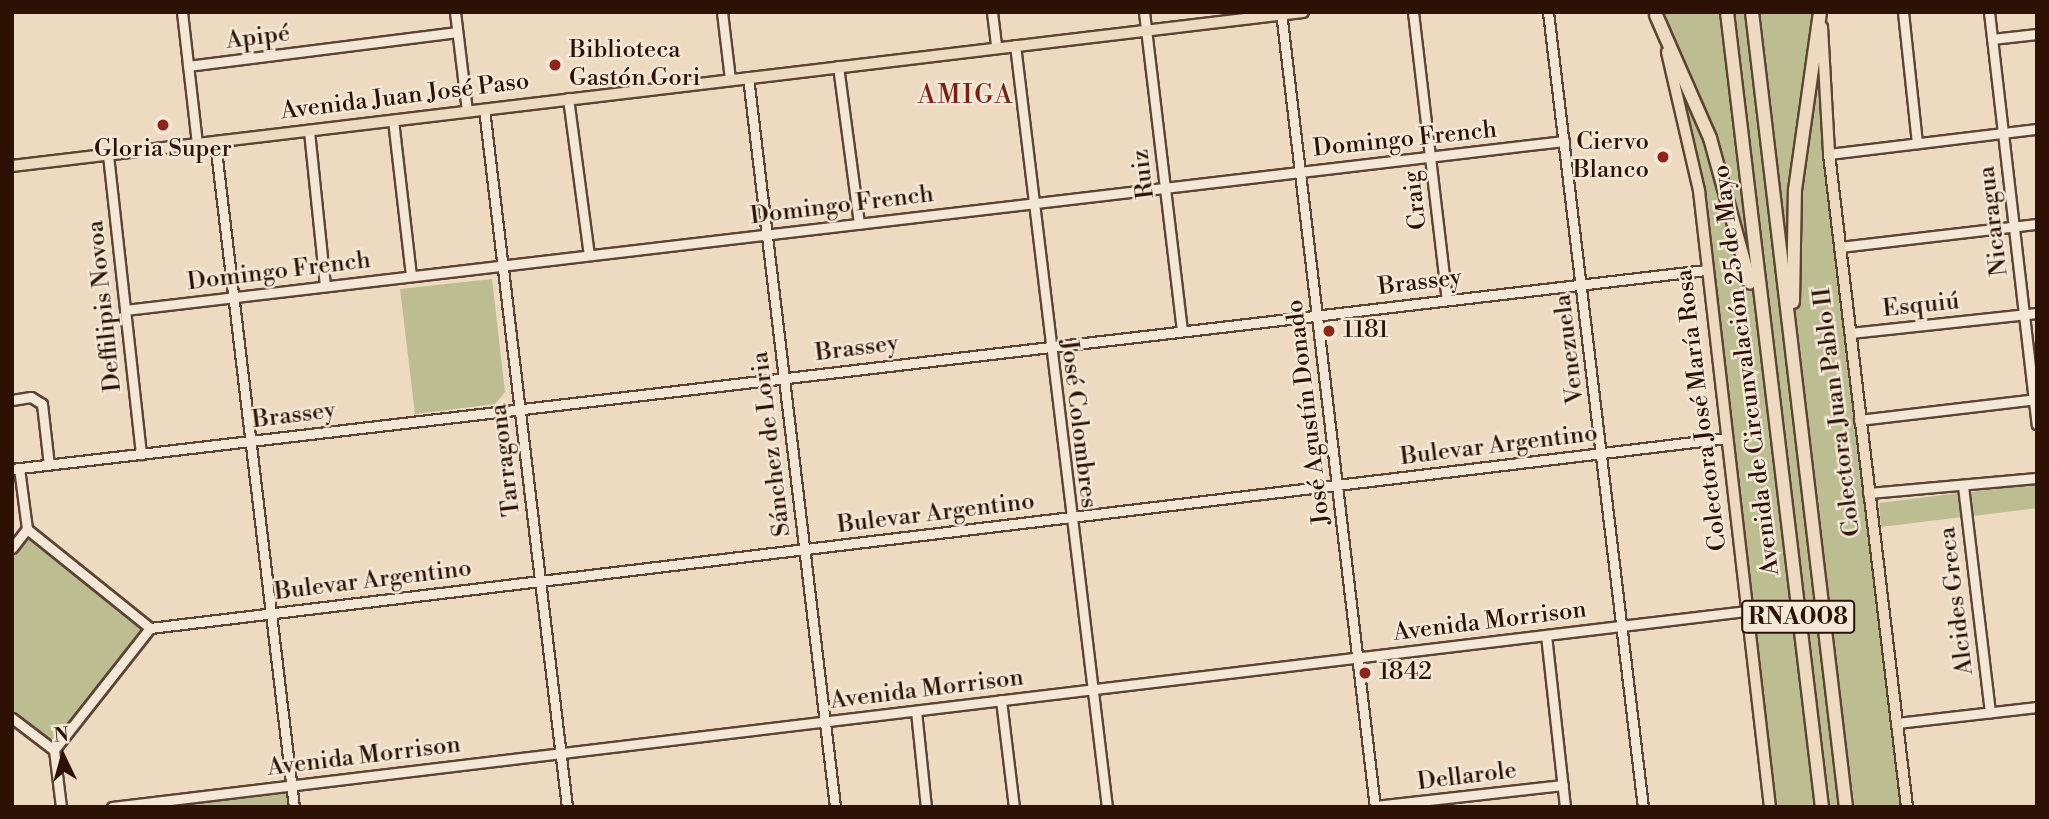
<!DOCTYPE html>
<meta charset="utf-8">
<style>
body{margin:0}
#map{position:relative;width:2049px;height:819px;overflow:hidden;background:#eddac1;font-family:"Libre Bodoni",serif}
div>[style]{position:absolute}
.green>*{inset:0;background:#bcbe91}
.roads{filter:drop-shadow(2px 0 #5d4333) drop-shadow(-2px 0 #5d4333) drop-shadow(0 2px #5d4333) drop-shadow(0 -2px #5d4333)}
.minor>*{height:9px;margin:-4.5px;padding:0 4.5px;transform-origin:4.5px;border-radius:4.5px;background:#f3e7d7}
.major>*{height:10px;margin:-5px;padding:0 5px;transform-origin:5px;border-radius:5px;background:#eddac1}
.highway>*{height:12px;margin:-6px;padding:0 6px;transform-origin:6px;border-radius:6px;background:#eddac1}
.dots>*{width:19px;height:19px;translate:-50% -50%;box-sizing:border-box;border:4px solid #f3e7d7;border-radius:50%}
span{translate:-50% -50%;white-space:nowrap;text-align:center;line-height:1.15;-webkit-text-stroke:5px #f3e7d7;paint-order:stroke}
.shield-label span{padding:2px 5px;background:#f3e7d7;border:2px solid;border-radius:5px;-webkit-text-stroke-width:0}
.shield-label{font-size:23px;color:#2d1104;font-weight:700}
.street-label{font-size:24px;color:#2d1104}
.poi-label{font-size:24px;color:#2d1104}
.left{translate:0 -50%;text-align:left}
.right{translate:-100% -50%;text-align:right}
.neighbourhood-label{font-size:26px;color:#7a1f14;letter-spacing:2px}
.frame{position:absolute;inset:0;border:14px solid #2d1104;pointer-events:none}
.north{position:absolute;left:28px;top:721px;width:70px;height:70px;-webkit-text-stroke:5px #f3e7d7;paint-order:stroke;rotate:355deg;font-size:19px;font-weight:700;line-height:28px;text-align:center;color:#2d1104}
.north::after{content:'';display:block;margin:auto;width:24px;height:32px;background:#2d1104;clip-path:polygon(50% 0,100% 100%,50% 72%,0 100%)}
</style>
<div id="map">
<div class="green">
<div style="clip-path:polygon(1655px 12px,1821px 12px,1829px 154px,1907px 807px,1770px 807px,1699px 191px)"></div>
<div style="clip-path:polygon(492px 279px,505px 392px,495px 404px,415px 414px,400px 289px)"></div>
<div style="clip-path:polygon(2035px 484px,2037px 508px,1973px 516px,1971px 492px)"></div>
<div style="clip-path:polygon(1959px 493px,1962px 517px,1881px 527px,1879px 503px)"></div>
<div style="clip-path:polygon(27px 529px,150px 628px,54px 750px,12px 718px,12px 548px)"></div>
<div style="clip-path:polygon(292px 785px,294px 807px,112px 807px)"></div>
</div>
<div class="roads">
<div class="minor">
<div style="left:182px;top:12px;width:133px;rotate:83.5deg"></div>
<div style="left:455px;top:12px;width:100px;rotate:83.1deg"></div>
<div style="left:722px;top:12px;width:67px;rotate:83.2deg"></div>
<div style="left:992px;top:12px;width:34px;rotate:83deg"></div>
<div style="left:1144px;top:12px;width:321px;rotate:83.2deg"></div>
<div style="left:1281px;top:12px;width:801px;rotate:83.26deg"></div>
<div style="left:1413px;top:12px;width:290px;rotate:83.3deg"></div>
<div style="left:1548px;top:12px;width:801px;rotate:83.19deg"></div>
<div style="left:1903px;top:12px;width:132px;rotate:83.9deg"></div>
<div style="left:1989px;top:12px;width:415px;rotate:83.4deg"></div>
<div style="left:1992px;top:39px;width:45px;rotate:-6.3deg"></div>
<div style="left:1015px;top:45px;width:768px;rotate:83.12deg"></div>
<div style="left:188px;top:66px;width:271px;rotate:-7.2deg"></div>
<div style="left:838px;top:66px;width:159px;rotate:82.4deg"></div>
<div style="left:748px;top:77px;width:735px;rotate:83.2deg"></div>
<div style="left:568px;top:98px;width:158px;rotate:82.4deg"></div>
<div style="left:484px;top:109px;width:703px;rotate:83.22deg"></div>
<div style="left:393px;top:120px;width:157px;rotate:83.4deg"></div>
<div style="left:309px;top:131px;width:156px;rotate:84.1deg"></div>
<div style="left:215px;top:142px;width:670px;rotate:83.23deg"></div>
<div style="left:1829px;top:154px;width:209px;rotate:-6.9deg"></div>
<div style="left:108px;top:155px;width:301px;rotate:83.7deg"></div>
<div style="left:1840px;top:247px;width:198px;rotate:-6.7deg"></div>
<div style="left:125px;top:310px;width:1449px;rotate:-6.7deg"></div>
<div style="left:1850px;top:333px;width:188px;rotate:-6.1deg"></div>
<div style="left:12px;top:400px;width:19px;rotate:-9deg"></div>
<div style="left:31px;top:397px;width:13px;rotate:32deg"></div>
<div style="left:42px;top:404px;width:61px;rotate:83.5deg"></div>
<div style="left:1859px;top:420px;width:179px;rotate:-6.7deg"></div>
<div style="left:19px;top:468px;width:62px;rotate:82.5deg"></div>
<div style="left:12px;top:469px;width:1707px;rotate:-6.7deg"></div>
<div style="left:1963px;top:486px;width:228px;rotate:83.2deg"></div>
<div style="left:1868px;top:493px;width:170px;rotate:-5.1deg"></div>
<div style="left:12px;top:548px;width:24px;rotate:-52deg"></div>
<div style="left:27px;top:529px;width:158px;rotate:38.8deg"></div>
<div style="left:150px;top:628px;width:155px;rotate:128.2deg"></div>
<div style="left:54px;top:750px;width:57px;rotate:83deg"></div>
<div style="left:150px;top:628px;width:1588px;rotate:-6.87deg"></div>
<div style="left:1546px;top:635px;width:173px;rotate:83.7deg"></div>
<div style="left:1001px;top:700px;width:108px;rotate:83.1deg"></div>
<div style="left:916px;top:711px;width:97px;rotate:84.1deg"></div>
<div style="left:12px;top:718px;width:53px;rotate:37.3deg"></div>
<div style="left:1897px;top:723px;width:141px;rotate:-6.5deg"></div>
<div style="left:1375px;top:806px;width:189px;rotate:-6.4deg"></div>
<div style="left:112px;top:807px;width:1647px;rotate:-6.84deg"></div>
</div>
<div class="major">
<div style="left:1822px;top:27px;width:127px;rotate:86.8deg"></div>
<div style="left:1829px;top:154px;width:658px;rotate:83.19deg"></div>
<div style="left:1667px;top:52px;width:143px;rotate:77deg"></div>
<div style="left:1699px;top:191px;width:620px;rotate:83.43deg"></div>
<div style="left:12px;top:166px;width:1300px;rotate:-6.8deg"></div>
</div>
<div class="highway">
<div style="left:1727px;top:12px;width:801px;rotate:83.19deg"></div>
<div style="left:1752px;top:12px;width:801px;rotate:83.26deg"></div>
<div style="left:1656px;top:15px;width:134px;rotate:66.3deg"></div>
<div style="left:1710px;top:138px;width:150px;rotate:74.6deg"></div>
<div style="left:1793px;top:302px;width:112px;rotate:-89deg"></div>
<div style="left:1795px;top:190px;width:180px;rotate:-82deg"></div>
</div>
</div>
<div class="dots">
<div style="left:555px;top:65px;background:#8f2418"></div>
<div style="left:163px;top:125px;background:#8f2418"></div>
<div style="left:1663px;top:157px;background:#8f2418"></div>
<div style="left:1329px;top:331px;background:#8f2418"></div>
<div style="left:1365px;top:673px;background:#8f2418"></div>
</div>
<div class="shield-label">
<span style="left:1798px;top:617px">RNA008</span>
</div>
<div class="street-label">
<span style="left:258px;top:38px;rotate:-7deg">Apipé</span>
<span style="left:405px;top:97px;rotate:-7deg">Avenida Juan José Paso</span>
<span style="left:1405px;top:140px;rotate:-6deg">Domingo French</span>
<span style="left:1144px;top:174px;rotate:-97deg">Ruiz</span>
<span style="left:1416px;top:200px;rotate:-97deg">Craig</span>
<span style="left:842px;top:206px;rotate:-7deg">Domingo French</span>
<span style="left:1994px;top:221px;rotate:-97deg">Nicaragua</span>
<span style="left:279px;top:272px;rotate:-7deg">Domingo French</span>
<span style="left:1420px;top:283px;rotate:-7deg">Brassey</span>
<span style="left:105px;top:306px;rotate:-96deg">Deffilipis Novoa</span>
<span style="left:1921px;top:306px;rotate:-6deg">Esquiú</span>
<span style="left:857px;top:349px;rotate:-7deg">Brassey</span>
<span style="left:1570px;top:349px;rotate:-97deg">Venezuela</span>
<span style="left:1747px;top:370px;rotate:-97deg">Avenida de Circunvalación 25 de Mayo</span>
<span style="left:1702px;top:410px;rotate:-97deg">Colectora José María Rosa</span>
<span style="left:1309px;top:412px;rotate:-97deg">José Agustín Donado</span>
<span style="left:1838px;top:412px;rotate:-97deg">Colectora Juan Pablo II</span>
<span style="left:294px;top:416px;rotate:-7deg">Brassey</span>
<span style="left:1078px;top:424px;rotate:83deg">José Colombres</span>
<span style="left:772px;top:444px;rotate:-97deg">Sánchez de Loria</span>
<span style="left:1499px;top:446px;rotate:-7deg">Bulevar Argentino</span>
<span style="left:506px;top:460px;rotate:-97deg">Tarragona</span>
<span style="left:936px;top:514px;rotate:-7deg">Bulevar Argentino</span>
<span style="left:373px;top:581px;rotate:-7deg">Bulevar Argentino</span>
<span style="left:1957px;top:601px;rotate:-97deg">Alcides Greca</span>
<span style="left:1490px;top:622px;rotate:-7deg">Avenida Morrison</span>
<span style="left:927px;top:690px;rotate:-7deg">Avenida Morrison</span>
<span style="left:364px;top:757px;rotate:-7deg">Avenida Morrison</span>
<span style="left:1467px;top:777px;rotate:-7deg">Dellarole</span>
</div>
<div class="poi-label">
<span class="left" style="left:569px;top:65px">Biblioteca<br>Gastón Gori</span>
<span class="right" style="left:1649px;top:157px">Ciervo<br>Blanco</span>
<span style="left:163px;top:150px">Gloria Super</span>
<span class="left" style="left:1343px;top:331px">1181</span>
<span class="left" style="left:1379px;top:673px">1842</span>
</div>
<div class="neighbourhood-label">
<span style="left:966px;top:96px">AMIGA</span>
</div>
<div class="frame"></div>
<div class="north">N</div>
</div>
